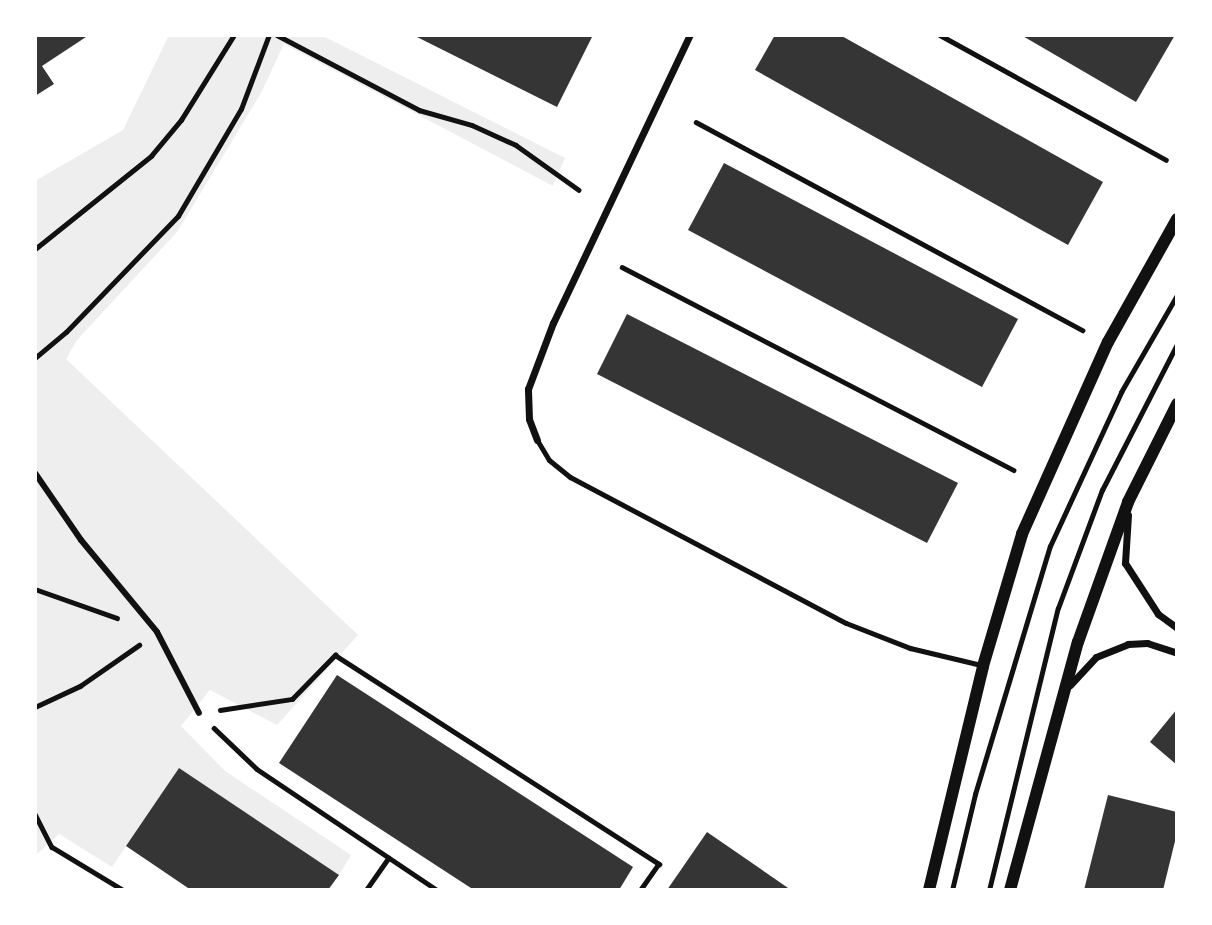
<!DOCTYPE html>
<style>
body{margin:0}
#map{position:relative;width:1212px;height:925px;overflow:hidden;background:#fff;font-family:"Public Sans",sans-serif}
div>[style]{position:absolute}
.green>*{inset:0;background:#eee}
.building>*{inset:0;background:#353535}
.path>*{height:4.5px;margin:-2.25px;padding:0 2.25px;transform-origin:2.25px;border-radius:2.25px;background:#111}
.service>*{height:5px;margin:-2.5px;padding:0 2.5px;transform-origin:2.5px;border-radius:2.5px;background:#111}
.pedestrian>*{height:6px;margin:-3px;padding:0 3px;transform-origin:3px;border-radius:3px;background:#111}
.minor>*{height:7px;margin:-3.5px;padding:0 3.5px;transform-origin:3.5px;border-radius:3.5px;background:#111}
.tertiary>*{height:12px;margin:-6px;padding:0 6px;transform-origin:6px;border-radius:6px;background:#111}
span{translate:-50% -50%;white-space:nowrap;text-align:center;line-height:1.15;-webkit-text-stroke:7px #fff;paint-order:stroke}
.frame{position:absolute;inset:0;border:37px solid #fff;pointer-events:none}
</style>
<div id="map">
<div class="green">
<div style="clip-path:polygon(169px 35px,321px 35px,565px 158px,553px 186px,284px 44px,261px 93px,177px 232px,77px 340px,66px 359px,358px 635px,277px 725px,210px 690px,181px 726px,225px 771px,351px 855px,339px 875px,179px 768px,112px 867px,59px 834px,35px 856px,35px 181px,123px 130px)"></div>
</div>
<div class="building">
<div style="clip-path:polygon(35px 35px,86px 37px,42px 66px,54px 84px,35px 96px)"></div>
<div style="clip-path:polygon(413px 35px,593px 35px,557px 107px)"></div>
<div style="clip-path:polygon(775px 35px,840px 35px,1103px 182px,1068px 245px,755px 70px)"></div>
<div style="clip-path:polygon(1021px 35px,1175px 35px,1136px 102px)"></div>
<div style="clip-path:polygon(724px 163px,1018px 319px,982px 387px,688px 230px)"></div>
<div style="clip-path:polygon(627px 314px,958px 483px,927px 543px,597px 374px)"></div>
<div style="clip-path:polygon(337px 675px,633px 867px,619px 890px,474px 890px,279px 763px)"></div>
<div style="clip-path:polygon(1177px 709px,1177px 765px,1150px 742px)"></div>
<div style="clip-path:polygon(179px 768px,339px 875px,328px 890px,191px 890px,126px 846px)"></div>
<div style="clip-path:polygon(1108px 795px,1177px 812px,1177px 833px,1163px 890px,1084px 890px)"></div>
<div style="clip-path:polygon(707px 832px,791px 890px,667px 890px)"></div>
</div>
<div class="path">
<div style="left:277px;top:35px;width:161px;rotate:27.8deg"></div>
<div style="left:419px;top:110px;width:55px;rotate:15.8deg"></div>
<div style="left:472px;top:125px;width:48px;rotate:24.4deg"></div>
<div style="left:516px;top:145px;width:77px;rotate:35.5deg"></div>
<div style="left:940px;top:35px;width:258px;rotate:28.9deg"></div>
<div style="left:696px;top:122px;width:439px;rotate:28.3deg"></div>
<div style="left:35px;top:249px;width:149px;rotate:-38.7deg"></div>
<div style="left:151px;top:156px;width:47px;rotate:-50.2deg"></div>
<div style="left:181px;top:120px;width:100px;rotate:-58.1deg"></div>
<div style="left:622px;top:267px;width:441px;rotate:27.4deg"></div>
<div style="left:35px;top:358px;width:40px;rotate:-40deg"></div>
<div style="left:66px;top:332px;width:161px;rotate:-46deg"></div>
<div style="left:178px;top:216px;width:124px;rotate:-59.5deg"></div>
<div style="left:241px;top:109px;width:79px;rotate:-69.3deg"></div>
<div style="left:35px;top:589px;width:87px;rotate:19.5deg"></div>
<div style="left:35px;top:707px;width:50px;rotate:-25deg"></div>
<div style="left:80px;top:686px;width:72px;rotate:-34.8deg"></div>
<div style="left:220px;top:710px;width:73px;rotate:-8.7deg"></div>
<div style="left:292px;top:699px;width:62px;rotate:-45.7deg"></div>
<div style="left:335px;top:655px;width:386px;rotate:32.8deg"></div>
<div style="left:659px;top:864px;width:32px;rotate:125deg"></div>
<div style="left:214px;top:728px;width:59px;rotate:43.6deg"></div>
<div style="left:257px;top:769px;width:217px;rotate:33.9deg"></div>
<div style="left:35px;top:814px;width:37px;rotate:63deg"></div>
<div style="left:52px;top:847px;width:83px;rotate:31.2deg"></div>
<div style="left:366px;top:890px;width:39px;rotate:-55deg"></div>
</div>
<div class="service">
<div style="left:537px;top:440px;width:23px;rotate:59deg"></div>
<div style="left:549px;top:460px;width:27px;rotate:39deg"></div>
<div style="left:570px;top:477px;width:312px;rotate:27.9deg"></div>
<div style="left:846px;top:623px;width:69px;rotate:21.3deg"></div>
<div style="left:910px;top:648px;width:73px;rotate:13.5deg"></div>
<div style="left:952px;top:890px;width:99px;rotate:-76.5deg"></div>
<div style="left:975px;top:794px;width:259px;rotate:-73.2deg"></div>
<div style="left:1050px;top:546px;width:170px;rotate:-65.2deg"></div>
<div style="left:1121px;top:392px;width:112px;rotate:-60deg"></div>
<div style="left:989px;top:890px;width:290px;rotate:-76.3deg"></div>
<div style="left:1058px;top:608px;width:126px;rotate:-69.6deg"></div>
<div style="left:1102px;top:490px;width:164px;rotate:-62.8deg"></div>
</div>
<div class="pedestrian">
<div style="left:35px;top:473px;width:81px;rotate:55.5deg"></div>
<div style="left:81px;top:540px;width:119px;rotate:50.4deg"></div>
<div style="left:157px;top:632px;width:91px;rotate:62.6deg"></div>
</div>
<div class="minor">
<div style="left:537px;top:440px;width:22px;rotate:-111deg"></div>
<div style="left:529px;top:419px;width:30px;rotate:-92deg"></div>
<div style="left:528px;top:389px;width:71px;rotate:-69.3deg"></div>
<div style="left:553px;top:323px;width:319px;rotate:-64.6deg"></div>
<div style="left:1128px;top:515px;width:48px;rotate:93.6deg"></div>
<div style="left:1125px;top:563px;width:61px;rotate:57.1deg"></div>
<div style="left:1158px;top:614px;width:24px;rotate:36deg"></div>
<div style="left:1070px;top:685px;width:38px;rotate:-47deg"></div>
<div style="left:1096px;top:657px;width:35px;rotate:-22deg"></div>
<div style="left:1128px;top:644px;width:19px;rotate:-3deg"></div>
<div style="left:1147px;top:643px;width:32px;rotate:18deg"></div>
</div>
<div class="tertiary">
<div style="left:929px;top:890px;width:230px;rotate:-76.4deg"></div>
<div style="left:983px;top:666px;width:138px;rotate:-73.5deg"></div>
<div style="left:1022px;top:534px;width:210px;rotate:-65.9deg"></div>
<div style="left:1108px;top:342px;width:141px;rotate:-60.7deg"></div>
<div style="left:1010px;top:890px;width:257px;rotate:-74.7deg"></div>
<div style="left:1078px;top:642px;width:149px;rotate:-70.3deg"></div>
<div style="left:1128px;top:502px;width:110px;rotate:-63.4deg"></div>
</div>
<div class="frame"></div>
</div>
